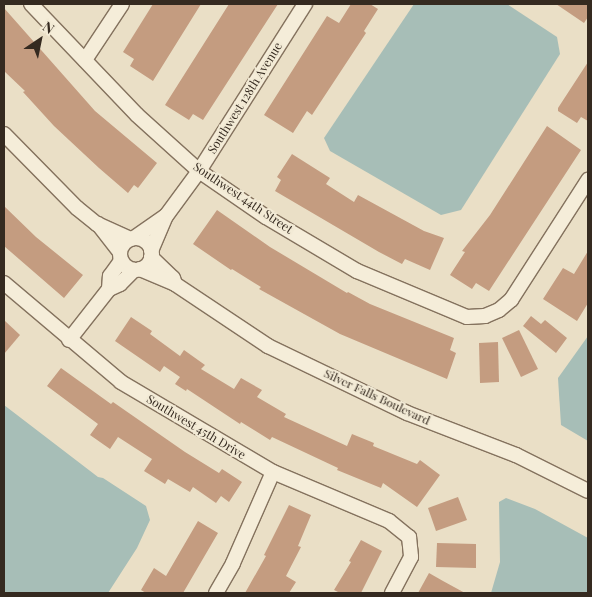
<!DOCTYPE html>
<style>
body{margin:0}
#map{position:relative;width:592px;height:597px;overflow:hidden;background:#eadfc6;font-family:"Playfair Display",serif}
div>[style]{position:absolute}
.water>*{inset:0;background:#a7beb7}
.building>*{inset:0;background:#c49c80}
.roads{filter:drop-shadow(1px 0 #84725e) drop-shadow(-1px 0 #84725e) drop-shadow(0 1px #84725e) drop-shadow(0 -1px #84725e)}
.street>*{height:14px;margin:-7px;padding:0 7px;transform-origin:7px;border-radius:7px;background:#f5edd9}
.street>.ring{margin:-7px;padding:0;box-sizing:content-box;background:none;border:14px solid #f5edd9;border-radius:50%}
span{translate:-50% -50%;white-space:nowrap;text-align:center;line-height:1.15;-webkit-text-stroke:4px #f2ead5;paint-order:stroke}
.street-label{font-size:12px;color:#352a20}
.frame{position:absolute;inset:0;border:5px solid #352a20;pointer-events:none}
.north{position:absolute;left:15px;top:15px;width:50px;height:50px;-webkit-text-stroke:4px #f2ead5;paint-order:stroke;rotate:34deg;font-size:14px;font-weight:700;line-height:20px;text-align:center;color:#352a20}
.north::after{content:'';display:block;margin:auto;width:18px;height:22px;background:#352a20;clip-path:polygon(50% 0,100% 100%,50% 72%,0 100%)}
</style>
<div id="map">
<div class="water">
<div style="clip-path:polygon(414px 4px,507px 4px,557px 37px,560px 54px,461px 210px,441px 215px,330px 151px,324px 138px)"></div>
<div style="clip-path:polygon(588px 336px,588px 441px,561px 425px,558px 378px)"></div>
<div style="clip-path:polygon(4px 405px,98px 477px,103px 478px,146px 506px,150px 520px,137px 548px,108px 593px,4px 593px)"></div>
<div style="clip-path:polygon(506px 498px,535px 509px,588px 538px,588px 593px,491px 593px,500px 562px,499px 502px)"></div>
</div>
<div class="building">
<div style="clip-path:polygon(153px 4px,201px 4px,153px 81px,130px 66px,134px 59px,123px 52px)"></div>
<div style="clip-path:polygon(229px 4px,278px 4px,203px 120px,193px 114px,189px 120px,165px 105px)"></div>
<div style="clip-path:polygon(351px 4px,370px 4px,378px 9px,364px 31px,366px 33px,312px 115px,307px 111px,293px 133px,264px 115px,327px 16px,339px 23px)"></div>
<div style="clip-path:polygon(556px 4px,588px 4px,588px 17px,584px 23px)"></div>
<div style="clip-path:polygon(4px 8px,95px 111px,157px 163px,138px 188px,134px 185px,128px 193px,99px 168px,54px 126px,23px 92px,25px 91px,4px 71px)"></div>
<div style="clip-path:polygon(588px 62px,588px 121px,581px 117px,577px 123px,558px 111px,558px 108px)"></div>
<div style="clip-path:polygon(547px 126px,581px 150px,489px 291px,476px 283px,472px 289px,450px 275px,465px 252px,462px 251px,490px 215px)"></div>
<div style="clip-path:polygon(292px 154px,330px 178px,326px 184px,354px 202px,358px 195px,424px 231px,444px 238px,430px 270px,405px 259px,402px 264px,379px 252px,275px 191px,281px 180px,277px 177px)"></div>
<div style="clip-path:polygon(4px 206px,36px 237px,83px 275px,64px 298px,4px 246px)"></div>
<div style="clip-path:polygon(217px 210px,270px 247px,347px 293px,348px 292px,370px 304px,454px 338px,450px 350px,456px 353px,447px 379px,340px 334px,259px 289px,261px 287px,232px 269px,231px 270px,193px 244px)"></div>
<div style="clip-path:polygon(588px 251px,588px 303px,577px 321px,543px 299px,563px 268px,574px 274px)"></div>
<div style="clip-path:polygon(531px 316px,541px 324px,545px 320px,567px 338px,556px 353px,523px 326px)"></div>
<div style="clip-path:polygon(131px 317px,152px 331px,150px 334px,180px 356px,184px 350px,205px 365px,201px 369px,234px 389px,241px 378px,262px 390px,257px 397px,286px 414px,284px 417px,347px 446px,352px 434px,374px 443px,373px 446px,417px 464px,420px 460px,440px 475px,417px 507px,383px 483px,381px 488px,337px 470px,338px 468px,272px 437px,270px 440px,241px 422px,240px 424px,187px 389px,186px 391px,175px 384px,180px 377px,164px 366px,160px 372px,115px 341px)"></div>
<div style="clip-path:polygon(4px 320px,20px 335px,4px 354px)"></div>
<div style="clip-path:polygon(519px 330px,538px 369px,521px 377px,502px 338px)"></div>
<div style="clip-path:polygon(498px 342px,499px 382px,480px 383px,479px 343px)"></div>
<div style="clip-path:polygon(61px 368px,111px 404px,113px 402px,185px 452px,219px 473px,222px 469px,242px 482px,229px 502px,221px 496px,216px 503px,193px 487px,190px 492px,168px 479px,165px 484px,144px 471px,152px 459px,118px 437px,110px 449px,90px 435px,98px 424px,47px 386px)"></div>
<div style="clip-path:polygon(458px 497px,467px 520px,436px 531px,428px 508px)"></div>
<div style="clip-path:polygon(289px 505px,311px 515px,298px 546px,301px 547px,286px 576px,296px 582px,289px 593px,245px 593px,266px 556px,264px 555px)"></div>
<div style="clip-path:polygon(198px 521px,218px 533px,183px 593px,146px 593px,141px 590px,154px 568px,166px 576px)"></div>
<div style="clip-path:polygon(361px 540px,382px 551px,361px 593px,340px 593px,334px 590px,351px 562px,349px 561px)"></div>
<div style="clip-path:polygon(437px 543px,476px 544px,476px 568px,436px 567px)"></div>
<div style="clip-path:polygon(429px 573px,443px 581px,465px 593px,418px 593px)"></div>
</div>
<div class="roads">
<div class="street">
<div style="left:31px;top:4px;width:153px;rotate:46.3deg"></div>
<div style="left:137px;top:115px;width:84px;rotate:42.1deg"></div>
<div style="left:199px;top:171px;width:81px;rotate:34.5deg"></div>
<div style="left:266px;top:217px;width:106px;rotate:30.7deg"></div>
<div style="left:357px;top:271px;width:119px;rotate:22.7deg"></div>
<div style="left:467px;top:317px;width:18px;rotate:-3deg"></div>
<div style="left:485px;top:316px;width:15px;rotate:-23deg"></div>
<div style="left:499px;top:310px;width:16px;rotate:-40deg"></div>
<div style="left:511px;top:300px;width:143px;rotate:-57.3deg"></div>
<div style="left:85px;top:60px;width:67px;rotate:-56.5deg"></div>
<div style="left:4px;top:134px;width:104px;rotate:45.4deg"></div>
<div style="left:77px;top:208px;width:26px;rotate:39deg"></div>
<div style="left:97px;top:224px;width:37px;rotate:24deg"></div>
<div style="left:98px;top:224px;width:36px;rotate:52deg"></div>
<div style="left:134px;top:238px;width:39px;rotate:-35deg"></div>
<div class="ring" style="left:120px;top:238px;width:18px;height:18px"></div>
<div style="left:151px;top:251px;width:38px;rotate:-67deg"></div>
<div style="left:166px;top:216px;width:56px;rotate:-53.7deg"></div>
<div style="left:199px;top:171px;width:198px;rotate:-57.6deg"></div>
<div style="left:151px;top:257px;width:30px;rotate:44deg"></div>
<div style="left:173px;top:278px;width:6px;rotate:72deg"></div>
<div style="left:140px;top:269px;width:38px;rotate:23deg"></div>
<div style="left:175px;top:284px;width:112px;rotate:33.7deg"></div>
<div style="left:268px;top:346px;width:154px;rotate:25.7deg"></div>
<div style="left:407px;top:413px;width:117px;rotate:21.1deg"></div>
<div style="left:516px;top:455px;width:80px;rotate:26.6deg"></div>
<div style="left:4px;top:283px;width:153px;rotate:40.2deg"></div>
<div style="left:121px;top:382px;width:177px;rotate:30.6deg"></div>
<div style="left:273px;top:472px;width:126px;rotate:22.9deg"></div>
<div style="left:389px;top:521px;width:26px;rotate:39deg"></div>
<div style="left:409px;top:537px;width:20px;rotate:84deg"></div>
<div style="left:411px;top:557px;width:41px;rotate:117.8deg"></div>
<div style="left:109px;top:289px;width:13px;rotate:-86deg"></div>
<div style="left:110px;top:276px;width:19px;rotate:-54deg"></div>
<div style="left:69px;top:340px;width:65px;rotate:-51.9deg"></div>
<div style="left:109px;top:289px;width:12px;rotate:-24deg"></div>
<div style="left:120px;top:284px;width:20px;rotate:-45deg"></div>
<div style="left:216px;top:593px;width:34px;rotate:-60deg"></div>
<div style="left:233px;top:563px;width:99px;rotate:-66.3deg"></div>
</div>
</div>
<div class="street-label">
<span style="left:245px;top:98px;rotate:-58deg">Southwest 128th Avenue</span>
<span style="left:243px;top:198px;rotate:34deg">Southwest 44th Street</span>
<span style="left:377px;top:397px;rotate:25deg">Silver Falls Boulevard</span>
<span style="left:196px;top:427px;rotate:31deg">Southwest 45th Drive</span>
</div>
<div class="frame"></div>
<div class="north">N</div>
</div>
